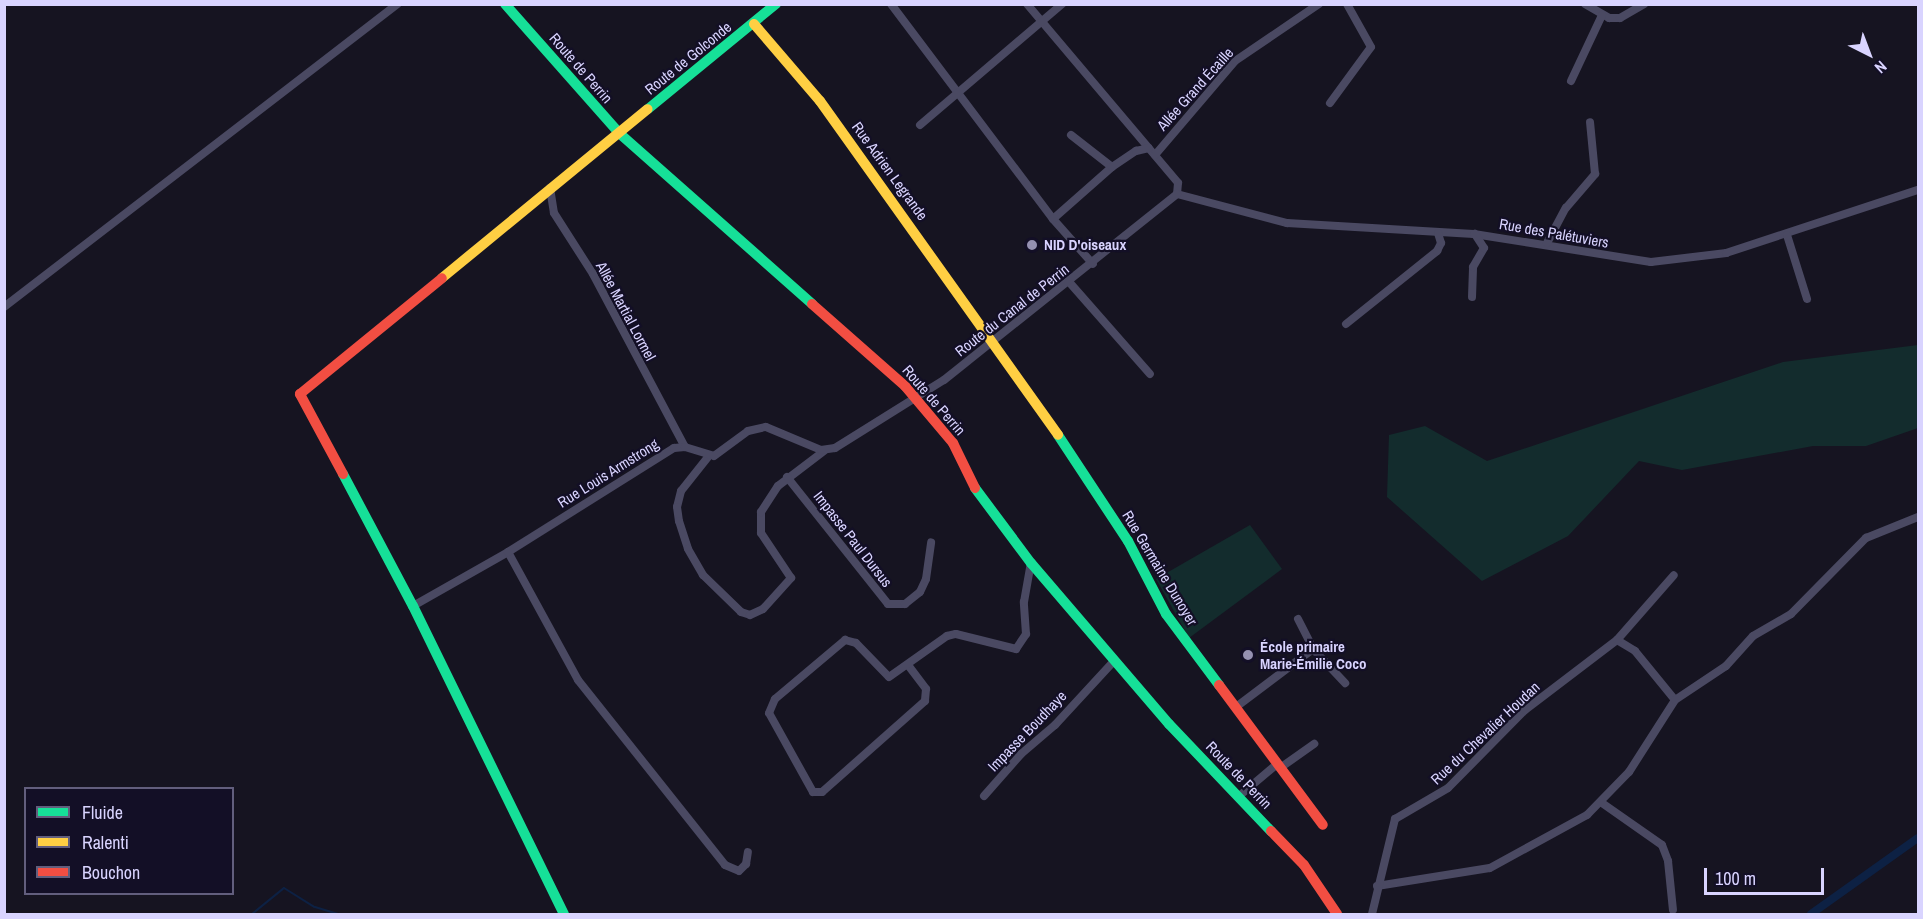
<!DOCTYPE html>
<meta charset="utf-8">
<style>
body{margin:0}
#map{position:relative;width:1923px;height:919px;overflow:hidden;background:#161421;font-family:"Archivo Narrow",sans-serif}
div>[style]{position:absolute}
.green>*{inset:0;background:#132c2d}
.stream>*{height:2px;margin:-1px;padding:0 1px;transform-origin:1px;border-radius:1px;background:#0d2144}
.canal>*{height:8px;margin:-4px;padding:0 4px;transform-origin:4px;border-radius:4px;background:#0d2144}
.street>*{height:8px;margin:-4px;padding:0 4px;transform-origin:4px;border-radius:4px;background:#4a4962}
.fast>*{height:10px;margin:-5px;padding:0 5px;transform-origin:5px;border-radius:5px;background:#16e098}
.slow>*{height:10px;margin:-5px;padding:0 5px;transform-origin:5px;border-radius:5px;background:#ffcf43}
.jam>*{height:10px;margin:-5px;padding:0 5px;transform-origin:5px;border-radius:5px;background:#f24e42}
.dots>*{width:16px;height:16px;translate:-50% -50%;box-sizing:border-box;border:3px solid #130f26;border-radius:50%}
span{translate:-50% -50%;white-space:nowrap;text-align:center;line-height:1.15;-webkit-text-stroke:4.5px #130f26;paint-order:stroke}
.street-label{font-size:15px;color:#d9d4ff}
.poi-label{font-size:15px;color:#d9d4ff;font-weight:700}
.left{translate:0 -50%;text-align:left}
.frame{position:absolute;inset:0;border:6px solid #d9d4ff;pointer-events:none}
.legend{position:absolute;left:24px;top:787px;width:210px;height:108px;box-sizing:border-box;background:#130f26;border:2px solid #625e7d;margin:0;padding:8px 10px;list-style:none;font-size:18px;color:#d9d4ff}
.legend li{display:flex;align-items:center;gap:12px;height:30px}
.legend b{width:30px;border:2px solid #625e7d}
.north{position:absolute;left:1839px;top:24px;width:60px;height:60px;-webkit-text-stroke:4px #130f26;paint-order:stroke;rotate:138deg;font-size:16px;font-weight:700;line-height:24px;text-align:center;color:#d9d4ff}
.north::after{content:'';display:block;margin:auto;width:21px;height:27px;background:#d9d4ff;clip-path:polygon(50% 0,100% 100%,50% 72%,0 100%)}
.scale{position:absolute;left:1704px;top:868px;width:120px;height:27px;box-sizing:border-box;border:3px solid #d9d4ff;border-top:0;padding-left:8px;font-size:18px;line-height:21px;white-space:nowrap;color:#d9d4ff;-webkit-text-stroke:4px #130f26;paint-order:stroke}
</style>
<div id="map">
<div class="green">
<div style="clip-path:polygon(1918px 345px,1918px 428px,1866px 446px,1813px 446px,1682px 470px,1639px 461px,1568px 536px,1482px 581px,1387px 497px,1389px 435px,1425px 426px,1487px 461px,1783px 362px)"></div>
<div style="clip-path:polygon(1250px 525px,1282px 569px,1189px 638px,1156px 579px)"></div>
</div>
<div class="stream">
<div style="left:252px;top:914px;width:41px;rotate:-39.1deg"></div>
<div style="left:284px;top:888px;width:36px;rotate:32deg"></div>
<div style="left:315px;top:907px;width:24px;rotate:17deg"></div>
</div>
<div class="canal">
<div style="left:1811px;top:914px;width:131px;rotate:-35.4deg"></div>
</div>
<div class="street">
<div style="left:891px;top:4px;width:269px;rotate:53deg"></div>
<div style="left:1053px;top:219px;width:60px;rotate:48.4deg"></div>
<div style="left:1027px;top:4px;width:234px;rotate:49.8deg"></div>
<div style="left:1178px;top:183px;width:11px;rotate:95deg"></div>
<div style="left:1585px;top:4px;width:28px;rotate:30deg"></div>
<div style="left:1609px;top:18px;width:11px"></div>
<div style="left:1620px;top:18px;width:28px;rotate:-30deg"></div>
<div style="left:1571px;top:81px;width:73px;rotate:-64.8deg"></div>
<div style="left:1330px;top:103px;width:69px;rotate:-53.8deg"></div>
<div style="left:1371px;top:47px;width:49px;rotate:-119.2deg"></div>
<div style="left:920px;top:125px;width:187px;rotate:-40.4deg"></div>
<div style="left:1071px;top:135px;width:52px;rotate:38deg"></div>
<div style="left:1155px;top:155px;width:123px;rotate:-49.6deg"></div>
<div style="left:1235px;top:61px;width:102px;rotate:-34.2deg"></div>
<div style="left:550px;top:188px;width:25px;rotate:81deg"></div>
<div style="left:554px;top:213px;width:72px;rotate:57.4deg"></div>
<div style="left:593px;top:274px;width:196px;rotate:62deg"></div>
<div style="left:1177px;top:194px;width:114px;rotate:14.8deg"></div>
<div style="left:1287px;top:223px;width:187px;rotate:3.4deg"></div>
<div style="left:1474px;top:234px;width:179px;rotate:9deg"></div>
<div style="left:1651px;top:262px;width:76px;rotate:-6.8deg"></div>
<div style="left:1726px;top:253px;width:202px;rotate:-18.2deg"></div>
<div style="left:1053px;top:219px;width:79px;rotate:-41.4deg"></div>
<div style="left:1112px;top:167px;width:29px;rotate:-34deg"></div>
<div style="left:1136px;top:151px;width:13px;rotate:-13deg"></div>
<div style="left:1787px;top:235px;width:67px;rotate:72.6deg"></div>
<div style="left:1547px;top:243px;width:40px;rotate:-62deg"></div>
<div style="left:1566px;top:208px;width:45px;rotate:-49.5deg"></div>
<div style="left:1595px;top:174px;width:52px;rotate:-95.5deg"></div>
<div style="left:1070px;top:283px;width:121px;rotate:48.7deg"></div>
<div style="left:1472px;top:297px;width:30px;rotate:-88deg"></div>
<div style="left:1473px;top:267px;width:22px;rotate:-60deg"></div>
<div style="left:1484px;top:248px;width:17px;rotate:-123deg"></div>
<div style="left:4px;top:307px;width:497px;rotate:-37.6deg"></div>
<div style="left:1346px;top:324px;width:117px;rotate:-38.7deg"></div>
<div style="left:1437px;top:251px;width:9px;rotate:-63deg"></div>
<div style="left:1441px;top:243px;width:10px;rotate:-107deg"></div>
<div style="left:708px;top:457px;width:43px;rotate:128.5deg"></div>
<div style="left:681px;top:491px;width:16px;rotate:104deg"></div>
<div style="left:677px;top:507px;width:14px;rotate:82deg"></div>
<div style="left:679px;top:521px;width:29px;rotate:72deg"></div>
<div style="left:688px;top:549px;width:30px;rotate:60deg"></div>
<div style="left:703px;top:575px;width:53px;rotate:44.2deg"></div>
<div style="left:741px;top:612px;width:9px;rotate:18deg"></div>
<div style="left:750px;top:615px;width:14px;rotate:-25deg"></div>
<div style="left:763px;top:609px;width:42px;rotate:-47.9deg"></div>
<div style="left:791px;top:578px;width:54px;rotate:-123.7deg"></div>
<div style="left:761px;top:533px;width:21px;rotate:-90deg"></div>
<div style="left:761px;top:512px;width:31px;rotate:-57deg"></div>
<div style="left:778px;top:486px;width:58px;rotate:-37.3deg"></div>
<div style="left:787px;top:477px;width:162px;rotate:51.5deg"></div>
<div style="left:888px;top:604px;width:17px"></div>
<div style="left:905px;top:604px;width:19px;rotate:-39deg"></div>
<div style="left:920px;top:592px;width:14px;rotate:-65deg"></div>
<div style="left:926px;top:579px;width:37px;rotate:-82deg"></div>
<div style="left:508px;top:552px;width:146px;rotate:61.3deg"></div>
<div style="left:578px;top:680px;width:236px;rotate:51.5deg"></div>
<div style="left:725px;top:865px;width:15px;rotate:23deg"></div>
<div style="left:739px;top:871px;width:10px;rotate:-45deg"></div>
<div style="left:746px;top:864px;width:12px;rotate:-81deg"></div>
<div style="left:413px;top:606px;width:109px;rotate:-29.6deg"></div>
<div style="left:508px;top:552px;width:196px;rotate:-32.1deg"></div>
<div style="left:674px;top:448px;width:11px;rotate:-5deg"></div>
<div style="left:685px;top:447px;width:30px;rotate:17deg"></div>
<div style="left:714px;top:456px;width:42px;rotate:-36.3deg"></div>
<div style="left:748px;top:431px;width:18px;rotate:-13deg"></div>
<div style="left:766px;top:427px;width:60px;rotate:22.7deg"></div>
<div style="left:821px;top:450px;width:14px;rotate:-8deg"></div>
<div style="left:835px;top:448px;width:128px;rotate:-32deg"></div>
<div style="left:944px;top:380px;width:298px;rotate:-38.6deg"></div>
<div style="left:1298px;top:619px;width:34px;rotate:63deg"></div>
<div style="left:1313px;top:649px;width:47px;rotate:46.7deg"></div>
<div style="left:1617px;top:640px;width:21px;rotate:31deg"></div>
<div style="left:1635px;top:651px;width:63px;rotate:50.8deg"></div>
<div style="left:908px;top:665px;width:30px;rotate:53deg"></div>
<div style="left:926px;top:689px;width:12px;rotate:95deg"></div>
<div style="left:925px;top:701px;width:137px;rotate:138.5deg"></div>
<div style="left:822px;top:792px;width:9px;rotate:180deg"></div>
<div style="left:813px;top:792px;width:90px;rotate:-119.1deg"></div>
<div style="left:769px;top:713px;width:15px;rotate:-67deg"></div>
<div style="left:775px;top:699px;width:92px;rotate:-40.1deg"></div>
<div style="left:845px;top:640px;width:11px;rotate:15deg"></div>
<div style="left:856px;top:643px;width:47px;rotate:45.9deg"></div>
<div style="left:889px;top:677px;width:71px;rotate:-35.3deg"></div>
<div style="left:947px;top:636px;width:9px;rotate:-13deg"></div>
<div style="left:956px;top:634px;width:62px;rotate:14deg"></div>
<div style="left:1016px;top:649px;width:18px;rotate:-56deg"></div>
<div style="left:1026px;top:634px;width:32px;rotate:-94deg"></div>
<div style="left:1024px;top:602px;width:40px;rotate:-80deg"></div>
<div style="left:1236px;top:707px;width:96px;rotate:-37deg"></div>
<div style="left:1280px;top:768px;width:42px;rotate:-35.2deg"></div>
<div style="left:984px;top:796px;width:56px;rotate:-48.6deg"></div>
<div style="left:1021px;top:754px;width:45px;rotate:-40.5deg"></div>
<div style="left:1055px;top:725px;width:88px;rotate:-47.3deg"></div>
<div style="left:1238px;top:797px;width:51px;rotate:-40.2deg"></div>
<div style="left:1602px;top:803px;width:73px;rotate:35deg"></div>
<div style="left:1662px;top:845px;width:17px;rotate:69deg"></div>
<div style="left:1668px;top:861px;width:49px;rotate:84.2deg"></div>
<div style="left:1377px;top:886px;width:114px;rotate:-9.1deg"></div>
<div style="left:1490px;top:868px;width:111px;rotate:-28.7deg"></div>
<div style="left:1587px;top:815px;width:60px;rotate:-45.7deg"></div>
<div style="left:1629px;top:772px;width:85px;rotate:-57.4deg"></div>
<div style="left:1675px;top:700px;width:61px;rotate:-33.7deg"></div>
<div style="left:1726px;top:666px;width:40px;rotate:-48deg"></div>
<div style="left:1753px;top:636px;width:44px;rotate:-30.1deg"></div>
<div style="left:1791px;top:614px;width:107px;rotate:-45.4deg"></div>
<div style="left:1866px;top:538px;width:56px;rotate:-22deg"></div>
<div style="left:1372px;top:914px;width:98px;rotate:-76.4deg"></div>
<div style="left:1395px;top:819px;width:61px;rotate:-30.3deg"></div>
<div style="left:1448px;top:788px;width:110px;rotate:-45.4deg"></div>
<div style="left:1525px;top:710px;width:116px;rotate:-37.3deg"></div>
<div style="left:1617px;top:640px;width:86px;rotate:-48.8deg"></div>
</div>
<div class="fast">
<div style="left:505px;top:4px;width:172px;rotate:48.5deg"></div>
<div style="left:619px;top:133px;width:258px;rotate:41.5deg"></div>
<div style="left:648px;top:109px;width:166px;rotate:-39.4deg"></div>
<div style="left:1058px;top:435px;width:127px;rotate:56.6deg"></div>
<div style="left:1128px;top:541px;width:82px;rotate:62.5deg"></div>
<div style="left:1166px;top:614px;width:89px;rotate:53.3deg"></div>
<div style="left:343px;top:474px;width:149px;rotate:62.1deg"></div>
<div style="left:413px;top:606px;width:343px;rotate:63.9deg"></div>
<div style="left:975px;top:488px;width:94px;rotate:53.3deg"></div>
<div style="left:1031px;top:563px;width:212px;rotate:49.4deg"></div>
<div style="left:1169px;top:724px;width:148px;rotate:46.4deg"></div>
</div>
<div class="slow">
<div style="left:754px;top:24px;width:101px;rotate:49.4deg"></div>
<div style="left:820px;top:101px;width:410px;rotate:54.5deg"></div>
<div style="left:442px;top:278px;width:266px;rotate:-39.4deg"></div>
</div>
<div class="jam">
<div style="left:812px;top:304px;width:124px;rotate:41.4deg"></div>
<div style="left:905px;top:386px;width:75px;rotate:49.9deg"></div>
<div style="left:953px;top:443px;width:50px;rotate:63.9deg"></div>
<div style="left:343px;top:474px;width:91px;rotate:-118.3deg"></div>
<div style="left:300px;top:394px;width:183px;rotate:-39.2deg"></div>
<div style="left:1219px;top:685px;width:174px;rotate:53.4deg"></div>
<div style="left:1271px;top:831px;width:47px;rotate:45.9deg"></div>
<div style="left:1304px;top:865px;width:59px;rotate:56deg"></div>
</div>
<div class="dots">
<div style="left:1032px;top:245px;background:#9591b1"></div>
<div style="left:1248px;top:655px;background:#9591b1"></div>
</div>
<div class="street-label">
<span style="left:688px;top:58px;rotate:-39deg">Route de Golconde</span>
<span style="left:581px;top:68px;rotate:49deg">Route de Perrin</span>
<span style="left:1195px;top:89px;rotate:-48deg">Allée Grand Écaille</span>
<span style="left:890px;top:171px;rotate:54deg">Rue Adrien Legrande</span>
<span style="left:1554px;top:233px;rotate:10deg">Rue des Palétuviers</span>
<span style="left:1012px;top:310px;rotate:-38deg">Route du Canal de Perrin</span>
<span style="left:626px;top:311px;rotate:62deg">Allée Martial Lormel</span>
<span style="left:934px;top:400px;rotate:49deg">Route de Perrin</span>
<span style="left:608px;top:473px;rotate:-32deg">Rue Louis Armstrong</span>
<span style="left:853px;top:539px;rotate:52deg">Impasse Paul Dursus</span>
<span style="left:1160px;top:568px;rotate:59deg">Rue Germaine Dunoyer</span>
<span style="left:1027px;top:731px;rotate:-46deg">Impasse Boudhaye</span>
<span style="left:1485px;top:733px;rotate:-43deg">Rue du Chevalier Houdan</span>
<span style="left:1239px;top:775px;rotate:46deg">Route de Perrin</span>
</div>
<div class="poi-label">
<span class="left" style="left:1044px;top:245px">NID D'oiseaux</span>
<span class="left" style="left:1260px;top:655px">École primaire<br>Marie-Émilie Coco</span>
</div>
<div class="frame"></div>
<ul class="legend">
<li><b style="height:8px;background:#16e098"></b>Fluide</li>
<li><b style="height:8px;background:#ffcf43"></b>Ralenti</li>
<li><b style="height:8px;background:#f24e42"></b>Bouchon</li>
</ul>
<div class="north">N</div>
<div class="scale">100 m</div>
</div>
